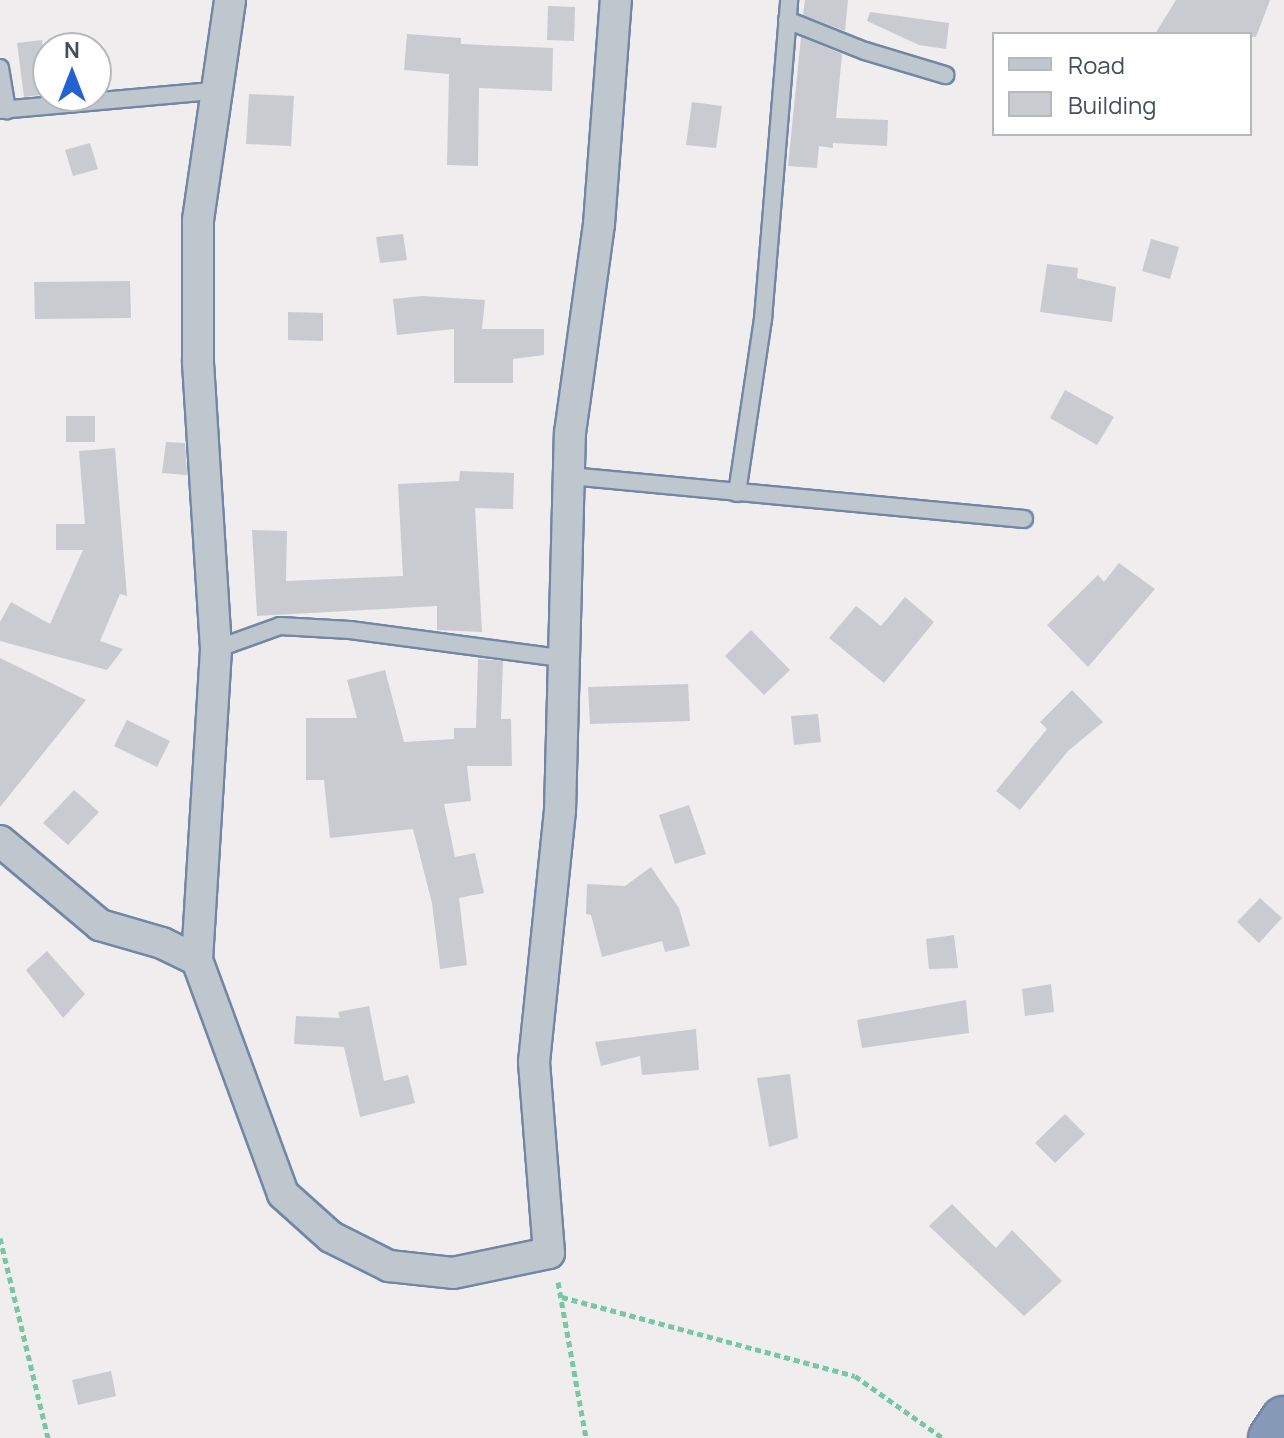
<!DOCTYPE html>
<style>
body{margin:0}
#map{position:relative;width:1284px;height:1438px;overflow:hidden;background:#efeded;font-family:Manrope,sans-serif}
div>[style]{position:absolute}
.building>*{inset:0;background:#cacbd1}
.path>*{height:5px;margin-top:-2.5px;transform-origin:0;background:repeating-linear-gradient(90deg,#77c7a6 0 6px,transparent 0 10px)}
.roads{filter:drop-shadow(2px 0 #7286a5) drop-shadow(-2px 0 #7286a5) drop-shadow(0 2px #7286a5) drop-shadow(0 -2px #7286a5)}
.lane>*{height:16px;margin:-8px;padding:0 8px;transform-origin:8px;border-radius:8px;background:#bec6ce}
.street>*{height:30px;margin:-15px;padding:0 15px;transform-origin:15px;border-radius:15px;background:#bec6ce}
.highway>*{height:44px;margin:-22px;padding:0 22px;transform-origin:22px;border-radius:22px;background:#879bb9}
span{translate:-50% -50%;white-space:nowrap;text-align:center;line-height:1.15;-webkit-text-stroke:6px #fff;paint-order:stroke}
.legend{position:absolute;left:992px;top:32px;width:260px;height:104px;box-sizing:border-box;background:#fff;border:2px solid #b5b8bd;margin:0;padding:10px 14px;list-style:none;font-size:24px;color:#464e59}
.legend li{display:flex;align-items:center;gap:16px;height:40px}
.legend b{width:40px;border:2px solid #b5b8bd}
.north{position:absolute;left:32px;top:32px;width:80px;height:80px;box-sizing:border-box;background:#fff;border:2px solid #b5b8bd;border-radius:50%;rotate:0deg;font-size:22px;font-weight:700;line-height:32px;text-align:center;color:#464e59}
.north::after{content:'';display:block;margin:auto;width:28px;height:36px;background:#2462d2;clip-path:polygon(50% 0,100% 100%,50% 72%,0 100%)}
</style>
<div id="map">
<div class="building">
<div style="clip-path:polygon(805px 0,848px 0,845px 31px,803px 15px)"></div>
<div style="clip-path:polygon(1176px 0,1270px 0,1256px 37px,1155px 34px)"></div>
<div style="clip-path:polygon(548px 6px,575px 7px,574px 41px,547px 40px)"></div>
<div style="clip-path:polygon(870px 12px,949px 23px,946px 49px,919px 45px,867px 21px)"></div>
<div style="clip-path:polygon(407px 34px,461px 38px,461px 44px,553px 48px,552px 91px,479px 88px,478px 166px,447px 165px,449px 74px,404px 70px)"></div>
<div style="clip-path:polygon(801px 37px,842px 54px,836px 118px,888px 120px,887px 146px,833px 143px,833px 148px,819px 146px,817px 168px,788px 166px)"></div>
<div style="clip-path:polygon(42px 40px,48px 94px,24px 97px,17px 43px)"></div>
<div style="clip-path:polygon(249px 94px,294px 96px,291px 146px,246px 144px)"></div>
<div style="clip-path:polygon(692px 102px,722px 106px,716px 148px,686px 145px)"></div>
<div style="clip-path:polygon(90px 143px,98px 169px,73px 176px,65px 150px)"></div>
<div style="clip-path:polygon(403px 234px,407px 260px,380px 263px,376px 237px)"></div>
<div style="clip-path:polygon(1151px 239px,1179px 247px,1170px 279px,1142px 271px)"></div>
<div style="clip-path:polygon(1047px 264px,1078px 268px,1077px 278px,1116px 287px,1112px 322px,1040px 312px)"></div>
<div style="clip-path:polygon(130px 281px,131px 318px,35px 319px,34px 282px)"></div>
<div style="clip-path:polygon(422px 296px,485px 300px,482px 329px,544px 329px,544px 355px,513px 359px,513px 383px,454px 383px,454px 329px,397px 335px,393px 299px)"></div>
<div style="clip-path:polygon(288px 312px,323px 313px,323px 341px,288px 340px)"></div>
<div style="clip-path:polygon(1065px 390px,1114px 417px,1097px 445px,1050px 418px)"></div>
<div style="clip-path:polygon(66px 416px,95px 416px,95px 442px,66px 442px)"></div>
<div style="clip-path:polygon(166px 442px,185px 443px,187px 475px,162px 473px)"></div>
<div style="clip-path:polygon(115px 448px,127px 596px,120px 594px,100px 641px,123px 649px,107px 670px,0 641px,0 622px,11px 602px,50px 624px,83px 550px,56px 550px,56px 524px,85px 524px,79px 451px)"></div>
<div style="clip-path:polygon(460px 471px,514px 473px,513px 509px,475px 508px,482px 632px,437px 630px,437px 606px,257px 616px,252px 530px,287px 531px,286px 581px,403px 576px,398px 484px,459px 481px)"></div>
<div style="clip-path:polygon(1119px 563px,1155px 589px,1088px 667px,1047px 625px,1098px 575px,1104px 582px)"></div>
<div style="clip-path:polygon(905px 597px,934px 622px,884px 683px,829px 638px,856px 606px,881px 626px)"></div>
<div style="clip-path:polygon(751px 630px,790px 670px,764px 695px,725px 656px)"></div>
<div style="clip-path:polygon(0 658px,86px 700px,0 807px)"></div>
<div style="clip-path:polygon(478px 659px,503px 661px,501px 719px,511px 719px,512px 766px,467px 766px,471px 801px,444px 804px,455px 857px,475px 853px,484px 893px,459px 898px,467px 965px,440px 969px,432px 903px,413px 829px,330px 838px,324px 780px,306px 780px,306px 718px,357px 718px,347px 680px,385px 670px,404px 742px,454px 739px,454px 728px,476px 728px)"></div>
<div style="clip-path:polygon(688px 684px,690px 721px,590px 724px,588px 687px)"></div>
<div style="clip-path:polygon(1072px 690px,1103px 722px,1068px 751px,1020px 810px,996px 791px,1047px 729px,1040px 722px)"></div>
<div style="clip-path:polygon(818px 714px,821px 742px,794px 745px,791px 716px)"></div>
<div style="clip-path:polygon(127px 720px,170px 741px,157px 767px,114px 746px)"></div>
<div style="clip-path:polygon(74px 790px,99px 812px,68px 845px,43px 823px)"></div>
<div style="clip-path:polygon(689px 805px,706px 854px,675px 864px,659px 815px)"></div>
<div style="clip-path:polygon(651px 867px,679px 908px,690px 946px,665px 952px,662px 941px,602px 957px,591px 915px,586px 914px,587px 884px,625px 886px)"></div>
<div style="clip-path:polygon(1260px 898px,1282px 918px,1259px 943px,1237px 922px)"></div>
<div style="clip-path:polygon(954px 935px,958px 968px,929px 969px,926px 939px)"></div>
<div style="clip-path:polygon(47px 951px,85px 994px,63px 1018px,26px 970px)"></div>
<div style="clip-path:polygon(1051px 984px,1054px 1012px,1025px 1016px,1022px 989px)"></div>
<div style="clip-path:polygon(966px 1000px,969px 1033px,862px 1048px,857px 1020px)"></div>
<div style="clip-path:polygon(369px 1006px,384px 1081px,408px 1075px,415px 1103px,360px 1117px,344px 1047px,294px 1044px,296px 1016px,340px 1018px,338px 1012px)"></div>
<div style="clip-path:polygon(696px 1029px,699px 1070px,642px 1075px,640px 1056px,601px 1066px,595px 1042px)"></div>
<div style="clip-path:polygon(790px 1074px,798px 1138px,769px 1147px,757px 1078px)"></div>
<div style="clip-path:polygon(1065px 1114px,1085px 1134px,1055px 1163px,1035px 1143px)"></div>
<div style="clip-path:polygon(952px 1204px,996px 1248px,1012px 1230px,1062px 1281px,1024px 1316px,929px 1226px)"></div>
<div style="clip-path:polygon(111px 1371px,116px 1396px,78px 1405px,72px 1380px)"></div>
</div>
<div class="path">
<div style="left:0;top:1238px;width:206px;rotate:76.5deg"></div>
<div style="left:558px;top:1282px;width:158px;rotate:79.8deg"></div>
<div style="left:562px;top:1297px;width:303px;rotate:15.1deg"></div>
<div style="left:855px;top:1376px;width:108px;rotate:35.2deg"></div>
</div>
<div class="roads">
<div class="lane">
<div style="left:787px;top:20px;width:84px;rotate:21.7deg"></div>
<div style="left:865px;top:51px;width:84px;rotate:16.7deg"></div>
<div style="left:0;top:68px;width:43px;rotate:80.5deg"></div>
<div style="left:0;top:110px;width:216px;rotate:-5.1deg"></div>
<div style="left:570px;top:476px;width:456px;rotate:5.4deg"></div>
<div style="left:737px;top:493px;width:176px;rotate:-81.5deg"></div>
<div style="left:763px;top:319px;width:320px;rotate:-85.3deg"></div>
<div style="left:216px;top:649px;width:68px;rotate:-19.8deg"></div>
<div style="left:280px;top:626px;width:70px;rotate:3.3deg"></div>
<div style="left:350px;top:630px;width:213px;rotate:7.6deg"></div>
</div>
<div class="street">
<div style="left:0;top:841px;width:131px;rotate:40deg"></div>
<div style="left:100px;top:925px;width:65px;rotate:16.2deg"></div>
<div style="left:162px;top:943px;width:39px;rotate:26deg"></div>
<div style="left:197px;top:960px;width:249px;rotate:69.8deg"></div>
<div style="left:283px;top:1194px;width:64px;rotate:41.9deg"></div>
<div style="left:331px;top:1237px;width:65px;rotate:26.6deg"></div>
<div style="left:389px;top:1266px;width:64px;rotate:6.2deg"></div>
<div style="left:453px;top:1273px;width:98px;rotate:-11.8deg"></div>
<div style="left:549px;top:1253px;width:192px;rotate:-94.5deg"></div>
<div style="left:534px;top:1062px;width:252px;rotate:-84.1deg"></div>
<div style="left:560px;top:811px;width:378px;rotate:-88.5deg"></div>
<div style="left:570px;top:433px;width:211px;rotate:-82.1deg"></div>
<div style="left:599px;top:224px;width:225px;rotate:-85.7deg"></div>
<div style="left:197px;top:960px;width:312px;rotate:-86.5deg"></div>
<div style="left:216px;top:649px;width:289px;rotate:-93.6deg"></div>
<div style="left:198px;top:361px;width:141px;rotate:-90deg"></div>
<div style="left:198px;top:220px;width:222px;rotate:-81.7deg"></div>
</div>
<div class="highway">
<div style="left:1271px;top:1438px;width:23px;rotate:-56deg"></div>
</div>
</div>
<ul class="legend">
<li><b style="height:10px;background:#bec6ce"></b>Road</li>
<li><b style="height:22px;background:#cacbd1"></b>Building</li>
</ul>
<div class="north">N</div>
</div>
